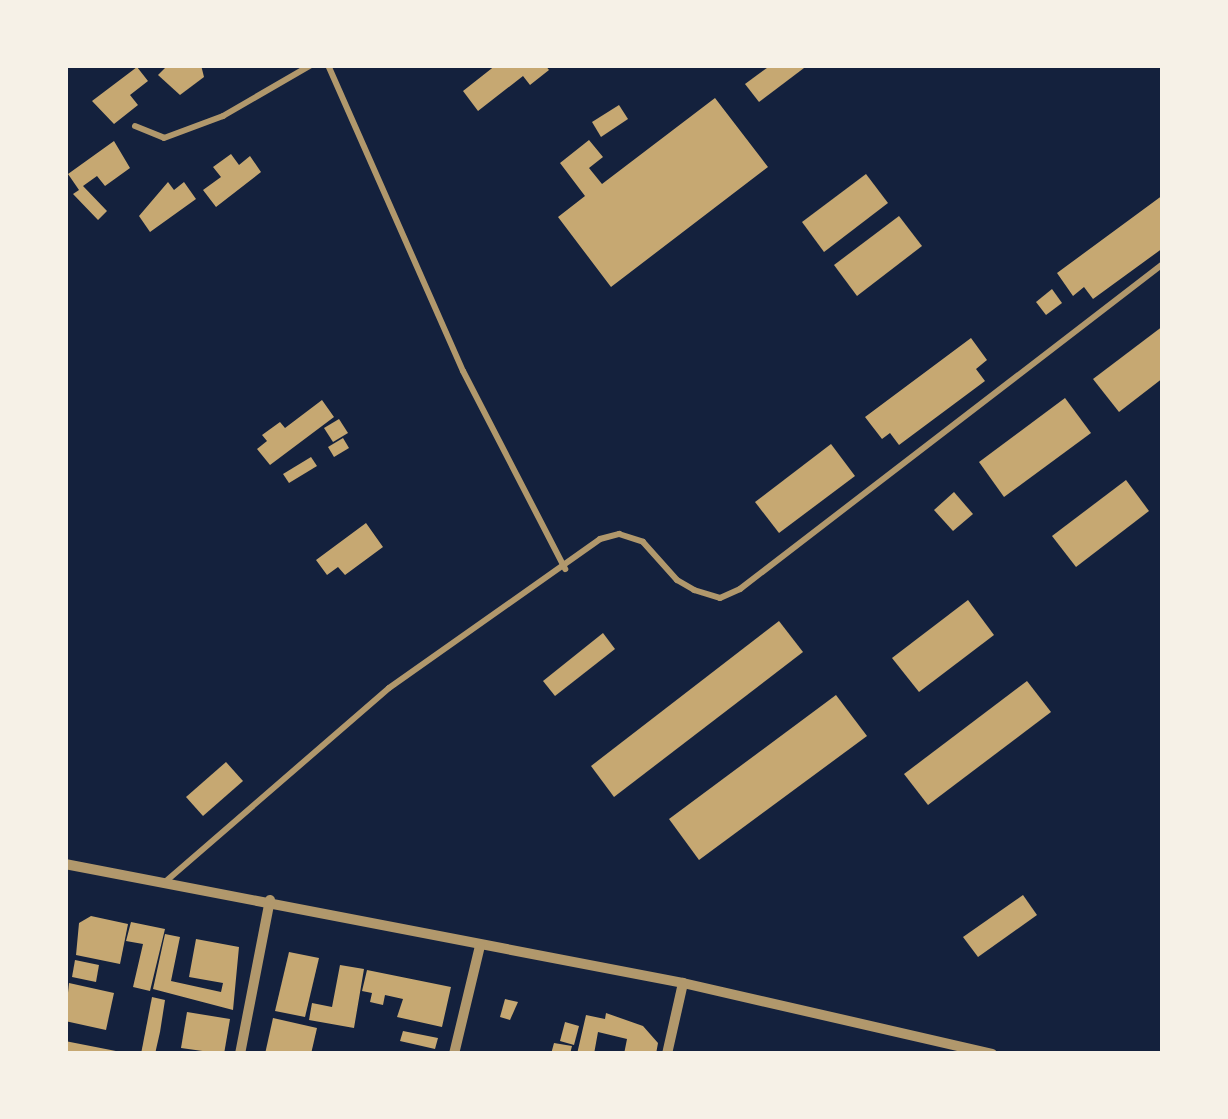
<!DOCTYPE html>
<style>
body{margin:0}
#map{position:relative;width:1228px;height:1119px;overflow:hidden;background:#14213d;font-family:Ubuntu,sans-serif}
div>[style]{position:absolute}
.building>*{inset:0;background:#c6a872}
.service>*{height:6px;margin:-3px;padding:0 3px;transform-origin:3px;border-radius:3px;background:#b1986c}
.minor>*{height:10px;margin:-5px;padding:0 5px;transform-origin:5px;border-radius:5px;background:#b1986c}
span{translate:-50% -50%;white-space:nowrap;text-align:center;line-height:1.15;-webkit-text-stroke:9px #f6f1e7;paint-order:stroke}
.frame{position:absolute;inset:0;border:68px solid #f6f1e7;pointer-events:none}
</style>
<div id="map">
<div class="building">
<div style="clip-path:polygon(168px 65px,201px 65px,204px 77px,180px 95px,158px 75px)"></div>
<div style="clip-path:polygon(496px 65px,545px 65px,549px 70px,530px 85px,523px 76px,478px 111px,463px 91px)"></div>
<div style="clip-path:polygon(771px 65px,808px 65px,759px 102px,745px 84px)"></div>
<div style="clip-path:polygon(137px 67px,148px 81px,130px 95px,138px 105px,114px 124px,92px 101px)"></div>
<div style="clip-path:polygon(715px 98px,768px 167px,611px 287px,558px 217px,585px 196px,560px 163px,589px 140px,603px 157px,589px 168px,602px 184px)"></div>
<div style="clip-path:polygon(619px 105px,628px 119px,601px 137px,592px 122px)"></div>
<div style="clip-path:polygon(114px 141px,130px 168px,105px 186px,97px 176px,83px 186px,107px 211px,98px 220px,73px 194px,79px 190px,68px 174px)"></div>
<div style="clip-path:polygon(231px 154px,239px 165px,250px 156px,261px 172px,216px 207px,203px 190px,221px 177px,213px 167px)"></div>
<div style="clip-path:polygon(866px 174px,888px 203px,824px 252px,802px 222px)"></div>
<div style="clip-path:polygon(168px 182px,174px 190px,184px 182px,196px 199px,150px 232px,139px 216px)"></div>
<div style="clip-path:polygon(1163px 195px,1163px 248px,1093px 299px,1084px 287px,1073px 296px,1057px 273px)"></div>
<div style="clip-path:polygon(899px 216px,922px 246px,857px 296px,834px 265px)"></div>
<div style="clip-path:polygon(1052px 289px,1062px 303px,1046px 315px,1036px 302px)"></div>
<div style="clip-path:polygon(1163px 326px,1163px 378px,1119px 412px,1093px 379px)"></div>
<div style="clip-path:polygon(971px 338px,987px 360px,976px 369px,985px 381px,899px 445px,890px 433px,882px 439px,865px 417px)"></div>
<div style="clip-path:polygon(1065px 398px,1091px 433px,1004px 497px,979px 462px)"></div>
<div style="clip-path:polygon(322px 400px,334px 417px,270px 465px,257px 449px,267px 441px,262px 435px,280px 422px,285px 428px)"></div>
<div style="clip-path:polygon(339px 419px,348px 433px,333px 442px,324px 428px)"></div>
<div style="clip-path:polygon(343px 438px,349px 448px,334px 457px,328px 447px)"></div>
<div style="clip-path:polygon(831px 444px,855px 476px,779px 533px,755px 502px)"></div>
<div style="clip-path:polygon(311px 457px,317px 466px,289px 483px,283px 474px)"></div>
<div style="clip-path:polygon(1126px 480px,1149px 511px,1076px 567px,1052px 536px)"></div>
<div style="clip-path:polygon(954px 492px,973px 514px,953px 531px,934px 510px)"></div>
<div style="clip-path:polygon(366px 523px,383px 547px,345px 575px,338px 567px,327px 575px,316px 560px)"></div>
<div style="clip-path:polygon(968px 600px,994px 635px,919px 692px,892px 658px)"></div>
<div style="clip-path:polygon(779px 621px,803px 652px,614px 797px,591px 766px)"></div>
<div style="clip-path:polygon(603px 633px,615px 649px,555px 696px,543px 681px)"></div>
<div style="clip-path:polygon(1027px 681px,1051px 712px,928px 805px,904px 774px)"></div>
<div style="clip-path:polygon(836px 695px,867px 736px,699px 860px,669px 819px)"></div>
<div style="clip-path:polygon(226px 762px,243px 781px,203px 816px,186px 797px)"></div>
<div style="clip-path:polygon(1023px 895px,1037px 915px,978px 957px,963px 937px)"></div>
<div style="clip-path:polygon(91px 916px,128px 924px,120px 964px,76px 955px,79px 923px)"></div>
<div style="clip-path:polygon(131px 922px,165px 929px,150px 991px,133px 987px,143px 944px,126px 941px)"></div>
<div style="clip-path:polygon(165px 934px,180px 937px,171px 981px,221px 992px,223px 983px,189px 977px,196px 939px,239px 947px,233px 1010px,153px 989px)"></div>
<div style="clip-path:polygon(289px 952px,319px 958px,305px 1017px,275px 1011px)"></div>
<div style="clip-path:polygon(75px 960px,99px 965px,96px 982px,72px 977px)"></div>
<div style="clip-path:polygon(340px 965px,364px 969px,354px 1028px,309px 1020px,312px 1003px,332px 1007px)"></div>
<div style="clip-path:polygon(367px 970px,451px 987px,442px 1027px,397px 1017px,403px 999px,385px 995px,383px 1005px,370px 1002px,372px 993px,362px 991px)"></div>
<div style="clip-path:polygon(69px 983px,114px 993px,106px 1030px,65px 1021px)"></div>
<div style="clip-path:polygon(152px 997px,165px 1000px,160px 1032px,155px 1054px,141px 1054px)"></div>
<div style="clip-path:polygon(505px 999px,518px 1002px,510px 1020px,500px 1017px)"></div>
<div style="clip-path:polygon(187px 1012px,230px 1019px,224px 1054px,181px 1048px)"></div>
<div style="clip-path:polygon(606px 1013px,643px 1026px,658px 1043px,656px 1054px,624px 1054px,627px 1039px,598px 1032px,594px 1054px,577px 1054px,586px 1015px,605px 1019px)"></div>
<div style="clip-path:polygon(273px 1018px,317px 1028px,311px 1054px,265px 1054px)"></div>
<div style="clip-path:polygon(565px 1022px,579px 1026px,574px 1045px,560px 1041px)"></div>
<div style="clip-path:polygon(403px 1031px,438px 1038px,435px 1049px,400px 1041px)"></div>
<div style="clip-path:polygon(65px 1041px,121px 1052px,120px 1054px,65px 1054px)"></div>
<div style="clip-path:polygon(554px 1043px,572px 1046px,570px 1054px,551px 1054px)"></div>
</div>
<div class="service">
<div style="left:328px;top:65px;width:334px;rotate:66.2deg"></div>
<div style="left:463px;top:371px;width:223px;rotate:62.7deg"></div>
<div style="left:135px;top:126px;width:31px;rotate:22deg"></div>
<div style="left:164px;top:138px;width:63px;rotate:-20.4deg"></div>
<div style="left:223px;top:116px;width:102px;rotate:-30.1deg"></div>
<div style="left:165px;top:882px;width:296px;rotate:-40.9deg"></div>
<div style="left:389px;top:688px;width:258px;rotate:-35.2deg"></div>
<div style="left:600px;top:539px;width:20px;rotate:-15deg"></div>
<div style="left:619px;top:534px;width:25px;rotate:18deg"></div>
<div style="left:643px;top:542px;width:51px;rotate:48.2deg"></div>
<div style="left:677px;top:580px;width:20px;rotate:30deg"></div>
<div style="left:694px;top:590px;width:27px;rotate:17deg"></div>
<div style="left:720px;top:598px;width:22px;rotate:-24deg"></div>
<div style="left:740px;top:589px;width:533px;rotate:-37.54deg"></div>
</div>
<div class="minor">
<div style="left:65px;top:864px;width:629px;rotate:10.9deg"></div>
<div style="left:683px;top:983px;width:317px;rotate:12.9deg"></div>
<div style="left:240px;top:1054px;width:157px;rotate:-79deg"></div>
<div style="left:454px;top:1054px;width:111px;rotate:-76.5deg"></div>
<div style="left:667px;top:1054px;width:73px;rotate:-77.3deg"></div>
</div>
<div class="frame"></div>
</div>
